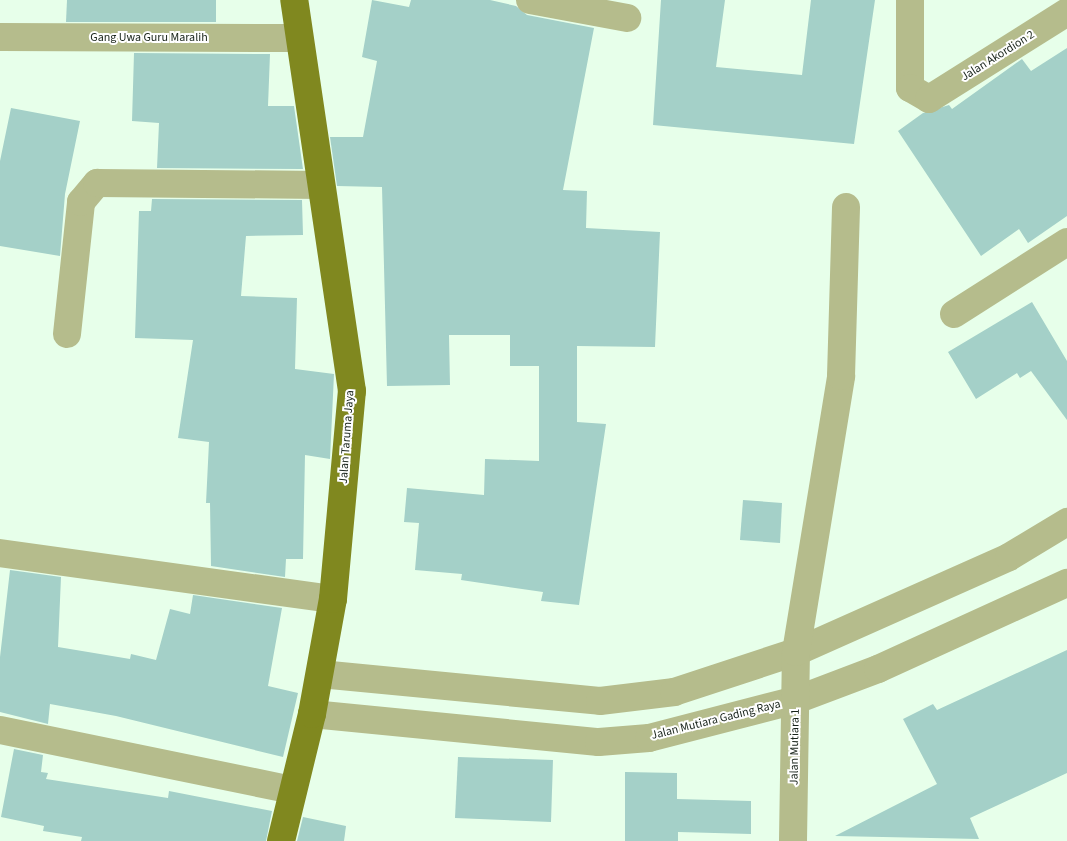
<!DOCTYPE html>
<style>
body{margin:0}
#map{position:relative;width:1067px;height:841px;overflow:hidden;background:#e7ffea;font-family:"Source Sans 3",sans-serif}
div>[style]{position:absolute}
.building>*{inset:0;background:#a4d0c8}
.minor>*{height:28px;margin:-14px;padding:0 14px;transform-origin:14px;border-radius:14px;background:#b5bc8c}
.primary>*{height:28px;margin:-14px;padding:0 14px;transform-origin:14px;border-radius:14px;background:#80881f}
span{translate:-50% -50%;white-space:nowrap;text-align:center;line-height:1.15;-webkit-text-stroke:4px #fff;paint-order:stroke}
.street-label{font-size:12px;color:#172219}
</style>
<div id="map">
<div class="building">
<div style="clip-path:polygon(67px 0,216px 0,216px 22px,66px 22px)"></div>
<div style="clip-path:polygon(372px 0,409px 7px,411px 0,490px 0,516px 6px,527px 15px,594px 28px,563px 190px,587px 191px,586px 228px,660px 232px,655px 347px,577px 346px,577px 422px,606px 424px,579px 605px,541px 601px,543px 592px,461px 580px,462px 574px,415px 570px,419px 523px,404px 522px,407px 488px,484px 495px,485px 459px,539px 461px,539px 366px,510px 366px,510px 335px,449px 335px,450px 385px,387px 386px,382px 187px,337px 186px,330px 137px,363px 137px,377px 61px,362px 57px)"></div>
<div style="clip-path:polygon(661px 0,725px 0,716px 67px,802px 75px,811px 0,875px 0,854px 144px,653px 125px)"></div>
<div style="clip-path:polygon(1067px 48px,1067px 216px,1028px 243px,1019px 229px,981px 256px,898px 131px,923px 113px,949px 105px,952px 109px,1022px 59px,1031px 71px)"></div>
<div style="clip-path:polygon(134px 53px,270px 54px,268px 106px,294px 106px,303px 169px,157px 168px,159px 123px,132px 121px)"></div>
<div style="clip-path:polygon(11px 108px,80px 121px,65px 194px,60px 256px,0 246px,0 161px)"></div>
<div style="clip-path:polygon(152px 199px,302px 200px,303px 235px,246px 236px,241px 296px,297px 298px,295px 369px,334px 374px,330px 459px,305px 455px,303px 559px,286px 559px,285px 577px,211px 566px,210px 503px,206px 503px,209px 442px,178px 438px,193px 340px,135px 338px,139px 211px,151px 211px)"></div>
<div style="clip-path:polygon(1032px 302px,1067px 361px,1067px 420px,1031px 371px,1020px 378px,1017px 373px,976px 399px,948px 352px)"></div>
<div style="clip-path:polygon(743px 500px,782px 503px,780px 543px,740px 540px)"></div>
<div style="clip-path:polygon(10px 570px,61px 577px,58px 647px,130px 659px,131px 654px,156px 660px,170px 609px,190px 614px,193px 595px,282px 608px,268px 686px,298px 693px,283px 757px,116px 716px,50px 704px,48px 724px,0 712px,0 657px)"></div>
<div style="clip-path:polygon(1067px 650px,1067px 773px,970px 818px,979px 839px,835px 836px,937px 784px,903px 719px,933px 704px,937px 710px)"></div>
<div style="clip-path:polygon(14px 749px,43px 755px,41px 772px,48px 773px,46px 779px,168px 798px,169px 791px,272px 811px,266px 841px,81px 841px,82px 837px,43px 831px,44px 826px,1px 817px)"></div>
<div style="clip-path:polygon(458px 757px,553px 760px,551px 822px,455px 818px)"></div>
<div style="clip-path:polygon(625px 772px,677px 773px,677px 799px,751px 801px,751px 834px,678px 832px,678px 841px,625px 841px)"></div>
<div style="clip-path:polygon(303px 817px,346px 826px,344px 841px,297px 841px)"></div>
</div>
<div class="minor">
<div style="left:530px;top:0;width:99px;rotate:10.5deg"></div>
<div style="left:910px;top:0;width:88px;rotate:90deg"></div>
<div style="left:910px;top:88px;width:22px;rotate:30deg"></div>
<div style="left:929px;top:99px;width:163px;rotate:-32.2deg"></div>
<div style="left:0;top:37px;width:299px;rotate:0.2deg"></div>
<div style="left:954px;top:314px;width:134px;rotate:-32.5deg"></div>
<div style="left:67px;top:334px;width:133px;rotate:-83.9deg"></div>
<div style="left:81px;top:202px;width:25px;rotate:-50deg"></div>
<div style="left:97px;top:183px;width:224px;rotate:0.5deg"></div>
<div style="left:0;top:553px;width:336px;rotate:7.9deg"></div>
<div style="left:320px;top:674px;width:281px;rotate:5.5deg"></div>
<div style="left:600px;top:701px;width:75px;rotate:-6.9deg"></div>
<div style="left:674px;top:692px;width:128px;rotate:-18.2deg"></div>
<div style="left:796px;top:652px;width:233px;rotate:-24deg"></div>
<div style="left:1009px;top:557px;width:68px;rotate:-31.1deg"></div>
<div style="left:312px;top:714px;width:288px;rotate:5.6deg"></div>
<div style="left:599px;top:742px;width:50px;rotate:-4.6deg"></div>
<div style="left:649px;top:738px;width:152px;rotate:-14.5deg"></div>
<div style="left:796px;top:700px;width:88px;rotate:-20.7deg"></div>
<div style="left:878px;top:669px;width:208px;rotate:-24.5deg"></div>
<div style="left:0;top:730px;width:299px;rotate:11.6deg"></div>
<div style="left:793px;top:841px;width:189px;rotate:-89.1deg"></div>
<div style="left:796px;top:652px;width:280px;rotate:-80.7deg"></div>
<div style="left:841px;top:376px;width:169px;rotate:-88.3deg"></div>
</div>
<div class="primary">
<div style="left:281px;top:841px;width:131px;rotate:-76.3deg"></div>
<div style="left:312px;top:714px;width:117px;rotate:-79.7deg"></div>
<div style="left:333px;top:599px;width:209px;rotate:-84.8deg"></div>
<div style="left:352px;top:391px;width:395px;rotate:-98.4deg"></div>
</div>
<div class="street-label">
<span style="left:149px;top:38px">Gang Uwa Guru Maralih</span>
<span style="left:998px;top:56px;rotate:-32deg">Jalan Akordion 2</span>
<span style="left:347px;top:437px;rotate:-86deg">Jalan Taruma Jaya</span>
<span style="left:716px;top:720px;rotate:-14deg">Jalan Mutiara Gading Raya</span>
<span style="left:795px;top:747px;rotate:-89deg">Jalan Mutiara 1</span>
</div>
</div>
